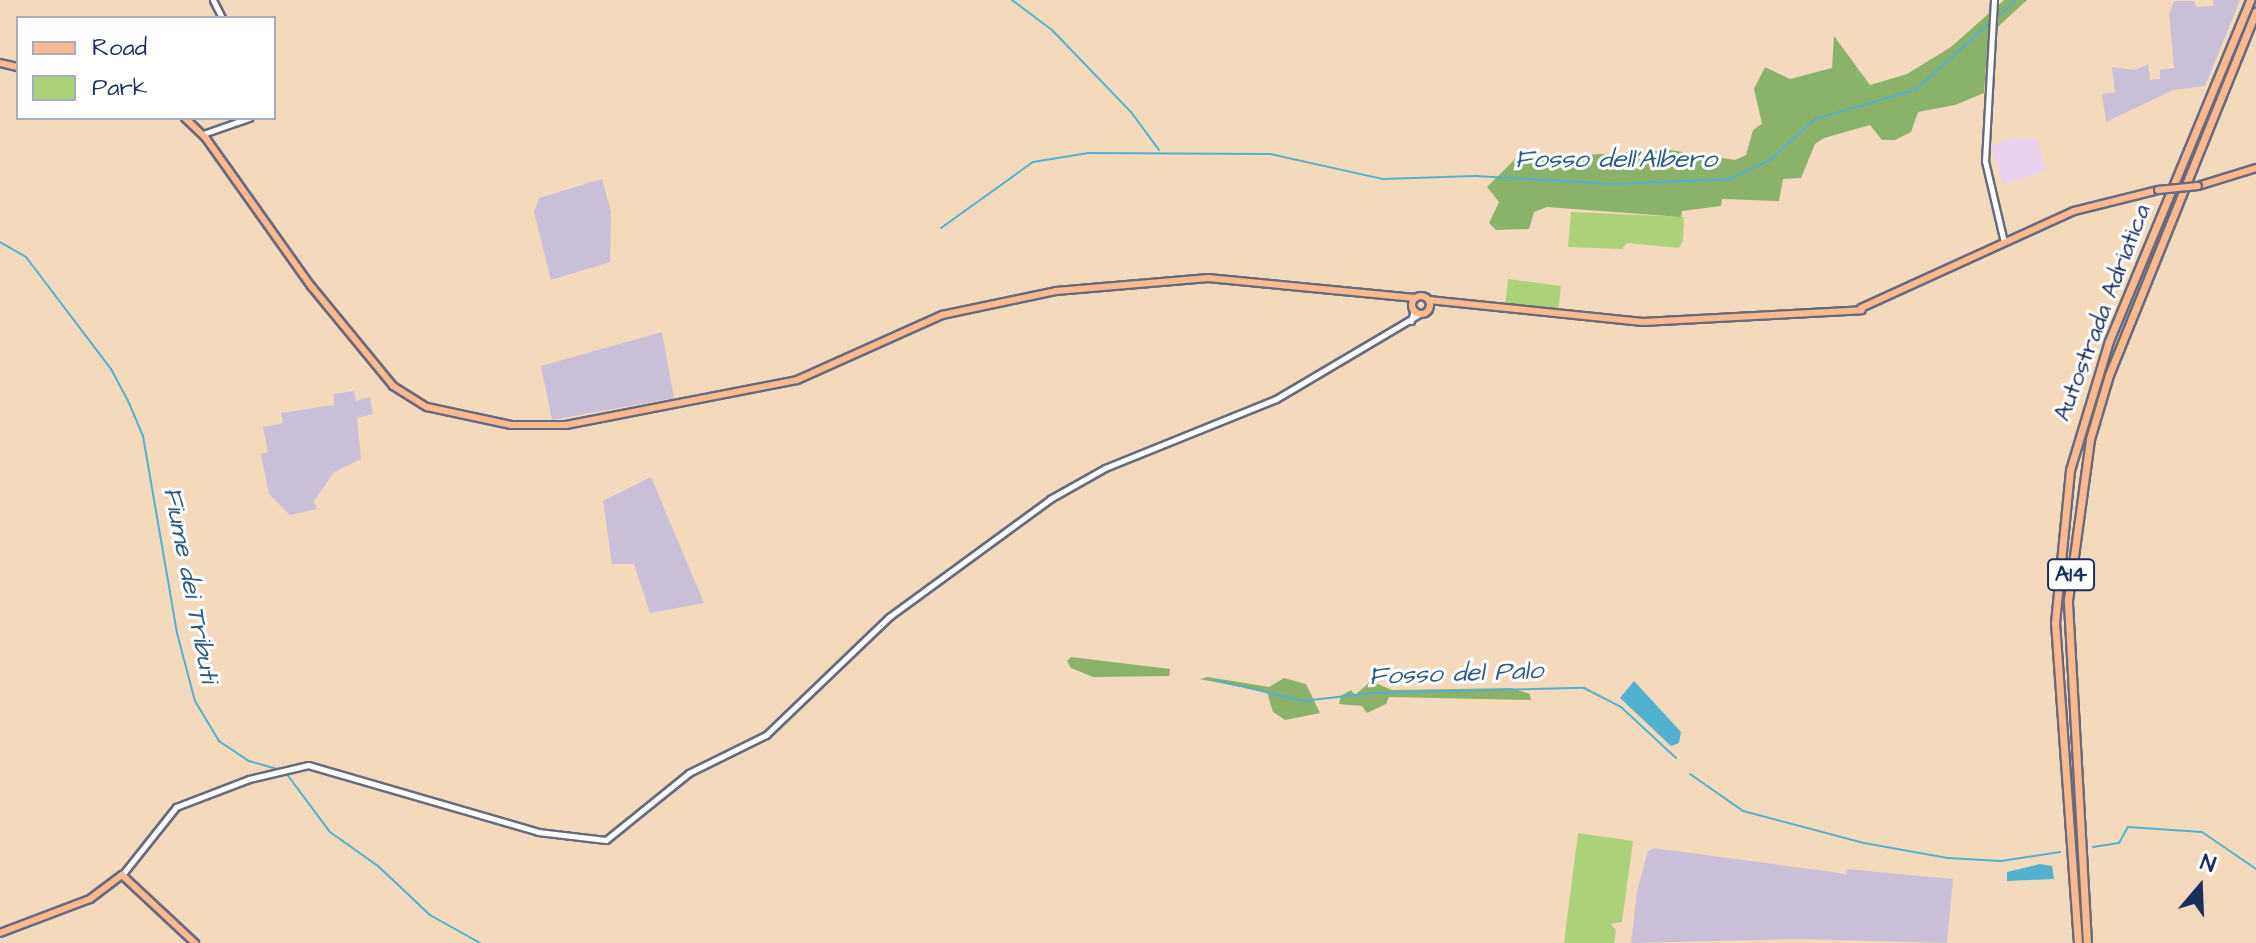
<!DOCTYPE html>
<style>
body{margin:0}
#map{position:relative;width:2256px;height:943px;overflow:hidden;background:#f4dabd;font-family:"Architects Daughter",sans-serif}
div>[style]{position:absolute}
.built>*{inset:0;background:#e8d2ee}
.industrial>*{inset:0;background:#c9bfd7}
.green>*{inset:0;background:#add179}
.forest>*{inset:0;background:#8ab369}
.water>*{inset:0;background:#52b0d1}
.stream>*{height:2px;margin:-1px;padding:0 1px;transform-origin:1px;border-radius:1px;background:#52b0d1}
.roads{filter:drop-shadow(2px 0 #676b7f) drop-shadow(-2px 0 #676b7f) drop-shadow(0 2px #676b7f) drop-shadow(0 -2px #676b7f)}
.minor>*{height:5px;margin:-2.5px;padding:0 2.5px;transform-origin:2.5px;border-radius:2.5px;background:#fff}
.major>*{height:6px;margin:-3px;padding:0 3px;transform-origin:3px;border-radius:3px;background:#fcba8e}
.major>.ring{margin:-3px;padding:0;box-sizing:content-box;background:none;border:6px solid #fcba8e;border-radius:50%}
.highway>*{height:7px;margin:-3.5px;padding:0 3.5px;transform-origin:3.5px;border-radius:3.5px;background:#fcba8e}
.bridges{filter:drop-shadow(2px 0 #676b7f) drop-shadow(-2px 0 #676b7f) drop-shadow(0 2px #676b7f) drop-shadow(0 -2px #676b7f)}
.major-bridge>*{height:6px;margin:-3px;padding:0 3px;transform-origin:3px;border-radius:3px;background:#fcba8e}
span{translate:-50% -50%;white-space:nowrap;text-align:center;line-height:1.15;-webkit-text-stroke:6px #fff;paint-order:stroke}
.shield-label span{padding:2px 6px;background:#fff;border:2px solid;border-radius:6px;-webkit-text-stroke-width:0}
.shield-label{font-size:22px;color:#1b2f5e;font-weight:700}
.street-label{font-size:24px;color:#1b2f5e}
.water-label{font-size:26px;color:#2e5c86;font-style:italic}
.legend{position:absolute;left:16px;top:16px;width:260px;height:104px;box-sizing:border-box;background:#fff;border:2px solid #a4acbf;margin:0;padding:10px 14px;list-style:none;font-size:24px;color:#1b2f5e}
.legend li{display:flex;align-items:center;gap:16px;height:40px}
.legend b{width:40px;border:2px solid #a4acbf}
.north{position:absolute;left:2160px;top:847px;width:80px;height:80px;-webkit-text-stroke:6px #fff;paint-order:stroke;rotate:19deg;font-size:22px;font-weight:700;line-height:32px;text-align:center;color:#1b2f5e}
.north::after{content:'';display:block;margin:auto;width:28px;height:36px;background:#1b2f5e;clip-path:polygon(50% 0,100% 100%,50% 72%,0 100%)}
</style>
<div id="map">
<div class="built">
<div style="clip-path:polygon(2011px 138px,2037px 139px,2046px 170px,2003px 185px,1991px 146px)"></div>
</div>
<div class="industrial">
<div style="clip-path:polygon(2213px 0,2240px 0,2205px 86px,2173px 90px,2106px 122px,2102px 94px,2115px 92px,2112px 67px,2135px 70px,2148px 64px,2150px 80px,2160px 79px,2160px 70px,2174px 68px,2169px 14px,2174px 1px,2194px 1px,2196px 7px,2213px 6px)"></div>
<div style="clip-path:polygon(602px 179px,611px 212px,610px 262px,551px 280px,534px 212px,539px 198px)"></div>
<div style="clip-path:polygon(662px 332px,674px 398px,552px 420px,541px 366px)"></div>
<div style="clip-path:polygon(354px 391px,356px 401px,370px 397px,373px 414px,357px 418px,361px 459px,334px 472px,314px 501px,317px 509px,290px 515px,269px 494px,261px 454px,268px 452px,263px 427px,283px 423px,281px 413px,334px 405px,334px 394px)"></div>
<div style="clip-path:polygon(651px 477px,704px 603px,650px 613px,634px 564px,612px 564px,603px 501px)"></div>
<div style="clip-path:polygon(1654px 848px,1846px 874px,1847px 869px,1953px 879px,1947px 943px,1797px 939px,1631px 943px,1637px 891px,1648px 851px)"></div>
</div>
<div class="green">
<div style="clip-path:polygon(1571px 212px,1684px 217px,1683px 240px,1679px 248px,1627px 243px,1622px 249px,1568px 247px)"></div>
<div style="clip-path:polygon(1508px 279px,1561px 286px,1558px 313px,1505px 306px)"></div>
<div style="clip-path:polygon(1578px 833px,1633px 841px,1622px 922px,1611px 924px,1616px 930px,1614px 943px,1564px 943px)"></div>
</div>
<div class="forest">
<div style="clip-path:polygon(2004px 0,2027px 0,1988px 36px,1984px 93px,1955px 105px,1918px 112px,1911px 132px,1895px 140px,1882px 140px,1870px 125px,1824px 138px,1815px 144px,1801px 178px,1783px 179px,1779px 201px,1722px 199px,1721px 206px,1682px 211px,1681px 217px,1547px 207px,1534px 212px,1529px 229px,1496px 230px,1489px 223px,1499px 202px,1487px 187px,1515px 159px,1670px 150px,1735px 160px,1746px 155px,1753px 130px,1762px 124px,1754px 89px,1765px 67px,1790px 79px,1832px 68px,1834px 36px,1870px 85px,1907px 74px,1951px 47px)"></div>
<div style="clip-path:polygon(1071px 657px,1170px 669px,1169px 676px,1093px 677px,1071px 668px,1067px 661px)"></div>
<div style="clip-path:polygon(1208px 677px,1269px 687px,1284px 678px,1306px 684px,1320px 713px,1285px 720px,1273px 712px,1267px 692px,1199px 679px)"></div>
<div style="clip-path:polygon(1371px 681px,1392px 690px,1511px 688px,1530px 694px,1531px 700px,1389px 697px,1386px 704px,1367px 713px,1362px 706px,1339px 704px,1341px 696px,1351px 690px,1355px 695px)"></div>
</div>
<div class="water">
<div style="clip-path:polygon(1634px 681px,1681px 732px,1679px 743px,1671px 746px,1620px 698px)"></div>
<div style="clip-path:polygon(2040px 864px,2052px 866px,2054px 879px,2007px 881px,2007px 872px)"></div>
</div>
<div class="stream">
<div style="left:1012px;top:0;width:50px;rotate:36.9deg"></div>
<div style="left:1052px;top:30px;width:114px;rotate:46.1deg"></div>
<div style="left:1131px;top:112px;width:47px;rotate:53.6deg"></div>
<div style="left:1996px;top:18px;width:27px;rotate:-42deg"></div>
<div style="left:941px;top:228px;width:113px;rotate:-35.7deg"></div>
<div style="left:1033px;top:162px;width:56px;rotate:-9.3deg"></div>
<div style="left:1088px;top:153px;width:182px;rotate:0.3deg"></div>
<div style="left:1270px;top:154px;width:116px;rotate:12.5deg"></div>
<div style="left:1383px;top:179px;width:92px;rotate:-1.9deg"></div>
<div style="left:1475px;top:176px;width:139px;rotate:3.3deg"></div>
<div style="left:1614px;top:184px;width:116px;rotate:-2.5deg"></div>
<div style="left:1730px;top:179px;width:44px;rotate:-25.4deg"></div>
<div style="left:1770px;top:160px;width:61px;rotate:-42.3deg"></div>
<div style="left:1815px;top:119px;width:104px;rotate:-16.2deg"></div>
<div style="left:1915px;top:90px;width:102px;rotate:-41.8deg"></div>
<div style="left:0;top:242px;width:30px;rotate:30deg"></div>
<div style="left:26px;top:257px;width:141px;rotate:52.8deg"></div>
<div style="left:111px;top:369px;width:38px;rotate:62deg"></div>
<div style="left:129px;top:403px;width:36px;rotate:67deg"></div>
<div style="left:143px;top:436px;width:200px;rotate:80.2deg"></div>
<div style="left:177px;top:633px;width:70px;rotate:75.2deg"></div>
<div style="left:195px;top:701px;width:47px;rotate:59deg"></div>
<div style="left:219px;top:741px;width:36px;rotate:34deg"></div>
<div style="left:249px;top:761px;width:32px;rotate:16deg"></div>
<div style="left:1215px;top:680px;width:90px;rotate:13.4deg"></div>
<div style="left:1303px;top:701px;width:69px;rotate:-6.6deg"></div>
<div style="left:1372px;top:693px;width:212px;rotate:-1.4deg"></div>
<div style="left:1584px;top:688px;width:42px;rotate:27.2deg"></div>
<div style="left:1621px;top:707px;width:75px;rotate:42.8deg"></div>
<div style="left:286px;top:773px;width:74px;rotate:53.3deg"></div>
<div style="left:330px;top:832px;width:59px;rotate:35.3deg"></div>
<div style="left:378px;top:866px;width:71px;rotate:43.3deg"></div>
<div style="left:430px;top:915px;width:57px;rotate:29.2deg"></div>
<div style="left:1690px;top:774px;width:65px;rotate:34.9deg"></div>
<div style="left:1743px;top:811px;width:125px;rotate:14.8deg"></div>
<div style="left:1864px;top:843px;width:85px;rotate:10.1deg"></div>
<div style="left:1948px;top:858px;width:53px;rotate:3.2deg"></div>
<div style="left:2001px;top:861px;width:60px;rotate:-8.7deg"></div>
<div style="left:2093px;top:847px;width:26px;rotate:-9deg"></div>
<div style="left:2119px;top:843px;width:18px;rotate:-61deg"></div>
<div style="left:2128px;top:827px;width:74px;rotate:3.9deg"></div>
<div style="left:2202px;top:832px;width:65px;rotate:34.4deg"></div>
</div>
<div class="roads">
<div class="minor">
<div style="left:213px;top:0;width:20px;rotate:63deg"></div>
<div style="left:1994px;top:0;width:161px;rotate:93.2deg"></div>
<div style="left:1985px;top:161px;width:83px;rotate:76.8deg"></div>
<div style="left:203px;top:134px;width:49px;rotate:-19.2deg"></div>
<div style="left:1411px;top:321px;width:11px;rotate:-75deg"></div>
<div style="left:122px;top:875px;width:87px;rotate:-51.5deg"></div>
<div style="left:176px;top:807px;width:78px;rotate:-21deg"></div>
<div style="left:249px;top:779px;width:61px;rotate:-13.3deg"></div>
<div style="left:308px;top:765px;width:240px;rotate:16.2deg"></div>
<div style="left:538px;top:832px;width:68px;rotate:6.7deg"></div>
<div style="left:606px;top:840px;width:107px;rotate:-38.9deg"></div>
<div style="left:689px;top:773px;width:86px;rotate:-26.3deg"></div>
<div style="left:766px;top:735px;width:170px;rotate:-43.8deg"></div>
<div style="left:889px;top:617px;width:200px;rotate:-36.2deg"></div>
<div style="left:1050px;top:499px;width:63px;rotate:-29.4deg"></div>
<div style="left:1105px;top:468px;width:184px;rotate:-22deg"></div>
<div style="left:1276px;top:399px;width:167px;rotate:-30.6deg"></div>
</div>
<div class="major">
<div style="left:0;top:63px;width:18px;rotate:13deg"></div>
<div style="left:185px;top:118px;width:28px;rotate:44deg"></div>
<div style="left:205px;top:137px;width:183px;rotate:54.6deg"></div>
<div style="left:311px;top:286px;width:129px;rotate:50.6deg"></div>
<div style="left:393px;top:386px;width:40px;rotate:32deg"></div>
<div style="left:427px;top:407px;width:86px;rotate:12.1deg"></div>
<div style="left:511px;top:425px;width:55px"></div>
<div style="left:566px;top:425px;width:235px;rotate:-11deg"></div>
<div style="left:797px;top:380px;width:159px;rotate:-24.1deg"></div>
<div style="left:942px;top:315px;width:116px;rotate:-11.9deg"></div>
<div style="left:1056px;top:291px;width:153px;rotate:-4.9deg"></div>
<div style="left:1208px;top:278px;width:208px;rotate:5.5deg"></div>
<div style="left:2198px;top:186px;width:61px;rotate:-17.2deg"></div>
<div class="ring" style="left:1412px;top:296px;width:12px;height:12px"></div>
<div style="left:1429px;top:300px;width:215px;rotate:5.9deg"></div>
<div style="left:1643px;top:322px;width:219px;rotate:-3.1deg"></div>
<div style="left:1861px;top:308px;width:234px;rotate:-24.5deg"></div>
<div style="left:2074px;top:211px;width:87px;rotate:-14deg"></div>
<div style="left:0;top:933px;width:96px;rotate:-20.7deg"></div>
<div style="left:90px;top:899px;width:40px;rotate:-37deg"></div>
<div style="left:122px;top:875px;width:100px;rotate:43deg"></div>
</div>
<div class="highway">
<div style="left:2078px;top:943px;width:321px;rotate:-94.1deg"></div>
<div style="left:2055px;top:623px;width:154px;rotate:-84.4deg"></div>
<div style="left:2070px;top:470px;width:135px;rotate:-73.2deg"></div>
<div style="left:2109px;top:341px;width:369px;rotate:-67.5deg"></div>
<div style="left:2087px;top:943px;width:344px;rotate:-93.2deg"></div>
<div style="left:2068px;top:600px;width:162px;rotate:-82.2deg"></div>
<div style="left:2090px;top:439px;width:67px;rotate:-73.5deg"></div>
<div style="left:2109px;top:375px;width:392px;rotate:-68deg"></div>
</div>
</div>
<div class="bridges">
<div class="major-bridge">
<div style="left:2158px;top:190px;width:40px;rotate:-5.7deg"></div>
</div>
</div>
<div class="shield-label">
<span style="left:2071px;top:575px">A14</span>
</div>
<div class="street-label">
<span style="left:2103px;top:313px;rotate:-69deg">Autostrada Adriatica</span>
</div>
<div class="water-label">
<span style="left:1616px;top:160px">Fosso dell'Albero</span>
<span style="left:190px;top:585px;rotate:79deg">Fiume dei Tributi</span>
<span style="left:1456px;top:674px;rotate:-2deg">Fosso del Palo</span>
</div>
<ul class="legend">
<li><b style="height:10px;background:#fcba8e"></b>Road</li>
<li><b style="height:22px;background:#add179"></b>Park</li>
</ul>
<div class="north">N</div>
</div>
